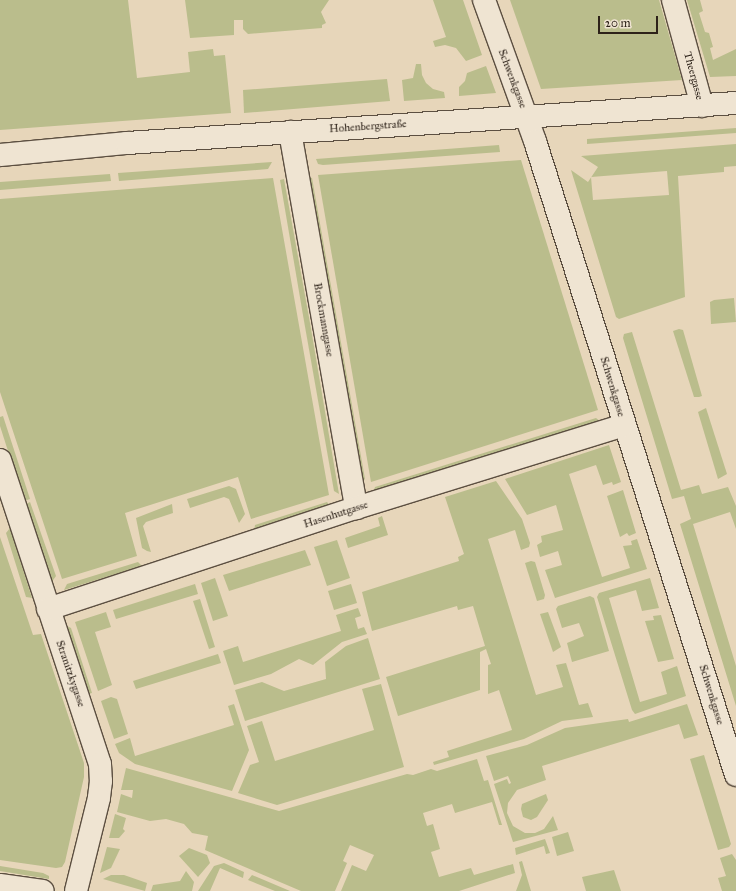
<!DOCTYPE html>
<meta charset="utf-8">
<style>
body{margin:0}
#map{position:relative;width:736px;height:891px;overflow:hidden;background:#e7d6ba;font-family:"IM FELL Great Primer",serif}
div>[style]{position:absolute}
.green>*{inset:0;background:#babd8c}
.roads{filter:drop-shadow(1px 0 #5c4f41) drop-shadow(-1px 0 #5c4f41) drop-shadow(0 1px #5c4f41) drop-shadow(0 -1px #5c4f41)}
.minor>*{height:22px;margin:-11px;padding:0 11px;transform-origin:11px;border-radius:11px;background:#efe4d2}
.tertiary>*{height:22px;margin:-11px;padding:0 11px;transform-origin:11px;border-radius:11px;background:#efe4d2}
span{translate:-50% -50%;white-space:nowrap;text-align:center;line-height:1.15;-webkit-text-stroke:3px #efe4d2;paint-order:stroke}
.street-label{font-size:11px;color:#2d2219}
.scale{position:absolute;left:598px;top:16px;width:60px;height:18px;box-sizing:border-box;border:2px solid #2d2219;border-top:0;padding-left:5px;font-size:12px;line-height:14px;white-space:nowrap;color:#2d2219;-webkit-text-stroke:3px #efe4d2;paint-order:stroke}
</style>
<div id="map">
<div class="green">
<div style="clip-path:polygon(0 0,128px 0,137px 78px,190px 72px,188px 52px,213px 49px,214px 56px,225px 55px,231px 113px,0 130px)"></div>
<div style="clip-path:polygon(185px 0,329px 0,321px 12px,326px 23px,322px 25px,322px 28px,248px 34px,243px 29px,243px 20px,234px 20px,234px 35px,190px 38px)"></div>
<div style="clip-path:polygon(433px 0,463px 0,482px 55px,466px 61px,456px 48px,445px 45px,435px 47px,433px 41px,446px 37px)"></div>
<div style="clip-path:polygon(510px 0,659px 0,682px 80px,541px 89px)"></div>
<div style="clip-path:polygon(687px 0,700px 0,703px 11px,699px 13px,705px 32px,709px 33px,713px 47px,710px 48px,713px 60px,736px 49px,736px 76px,710px 77px)"></div>
<div style="clip-path:polygon(416px 64px,421px 64px,422px 75px,426px 83px,433px 89px,444px 92px,445px 98px,404px 101px,402px 80px,413px 78px)"></div>
<div style="clip-path:polygon(486px 66px,496px 93px,459px 96px,459px 87px,465px 81px,467px 73px)"></div>
<div style="clip-path:polygon(387px 79px,390px 101px,244px 113px,243px 90px)"></div>
<div style="clip-path:polygon(736px 128px,736px 133px,587px 144px,587px 139px)"></div>
<div style="clip-path:polygon(evenodd,736px 144px,736px 166px,724px 167px,724px 172px,678px 176px,685px 297px,619px 319px,616px 317px,571px 170px,588px 182px,598px 167px,581px 156px,736px 144px,667px 171px,669px 195px,593px 200px,591px 177px,667px 171px)"></div>
<div style="clip-path:polygon(499px 145px,500px 152px,323px 165px,318px 164px,316px 159px)"></div>
<div style="clip-path:polygon(521px 160px,598px 410px,371px 482px,318px 175px)"></div>
<div style="clip-path:polygon(272px 162px,268px 169px,119px 181px,118px 173px)"></div>
<div style="clip-path:polygon(110px 174px,111px 181px,0 190px,0 182px)"></div>
<div style="clip-path:polygon(307px 177px,312px 178px,365px 479px,361px 483px)"></div>
<div style="clip-path:polygon(273px 178px,329px 495px,251px 519px,238px 477px,125px 513px,137px 556px,62px 579px,0 392px,0 199px)"></div>
<div style="clip-path:polygon(284px 179px,310px 323px,339px 494px,334px 491px,304px 321px,280px 180px)"></div>
<div style="clip-path:polygon(734px 298px,736px 322px,711px 324px,710px 302px,714px 300px)"></div>
<div style="clip-path:polygon(679px 329px,683px 330px,702px 396px,699px 397px,694px 397px,673px 331px)"></div>
<div style="clip-path:polygon(632px 332px,681px 490px,699px 485px,702px 494px,728px 487px,736px 506px,736px 529px,730px 512px,693px 524px,736px 666px,736px 706px,680px 524px,691px 519px,684px 496px,672px 499px,623px 338px,624px 334px)"></div>
<div style="clip-path:polygon(706px 408px,727px 474px,718px 479px,698px 412px)"></div>
<div style="clip-path:polygon(3px 416px,30px 499px,24px 501px,0 426px,0 417px)"></div>
<div style="clip-path:polygon(596px 418px,601px 422px,373px 493px,375px 487px)"></div>
<div style="clip-path:polygon(609px 445px,621px 482px,613px 485px,612px 482px,603px 485px,596px 465px,569px 474px,602px 577px,630px 568px,623px 546px,632px 545px,631px 541px,637px 539px,647px 569px,555px 598px,545px 570px,562px 565px,558px 551px,540px 557px,537px 545px,542px 542px,541px 536px,563px 530px,556px 505px,527px 515px,505px 479px)"></div>
<div style="clip-path:polygon(496px 481px,522px 519px,530px 543px,529px 547px,521px 550px,515px 530px,488px 539px,536px 695px,563px 687px,556px 665px,566px 663px,579px 705px,588px 703px,593px 717px,562px 721px,524px 739px,434px 765px,433px 762px,449px 757px,447px 751px,512px 730px,499px 690px,488px 694px,488px 665px,491px 664px,486px 649px,480px 652px,480px 690px,398px 716px,386px 677px,485px 646px,473px 606px,458px 610px,457px 606px,372px 631px,362px 592px,459px 561px,458px 557px,464px 554px,445px 497px)"></div>
<div style="clip-path:polygon(229px 486px,236px 489px,245px 514px,239px 523px,229px 499px,224px 497px,190px 508px,187px 499px)"></div>
<div style="clip-path:polygon(623px 490px,636px 533px,629px 536px,627px 533px,620px 537px,607px 496px)"></div>
<div style="clip-path:polygon(30px 502px,56px 576px,51px 583px,26px 504px)"></div>
<div style="clip-path:polygon(327px 502px,331px 507px,254px 531px,255px 525px)"></div>
<div style="clip-path:polygon(172px 504px,173px 513px,146px 522px,143px 526px,151px 552px,147px 551px,142px 548px,136px 518px)"></div>
<div style="clip-path:polygon(382px 516px,388px 535px,348px 548px,345px 538px,380px 526px,378px 518px)"></div>
<div style="clip-path:polygon(10px 528px,32px 598px,33px 598px,26px 597px,6px 533px)"></div>
<div style="clip-path:polygon(0 537px,33px 635px,41px 634px,84px 763px,84px 777px,65px 862px,62px 867px,56px 868px,0 860px)"></div>
<div style="clip-path:polygon(337px 540px,350px 578px,327px 586px,314px 547px)"></div>
<div style="clip-path:polygon(305px 550px,311px 565px,229px 591px,223px 575px)"></div>
<div style="clip-path:polygon(531px 561px,535px 562px,545px 595px,544px 599px,537px 601px,525px 563px)"></div>
<div style="clip-path:polygon(138px 562px,142px 566px,64px 590px,67px 584px)"></div>
<div style="clip-path:polygon(215px 578px,228px 616px,213px 621px,201px 583px)"></div>
<div style="clip-path:polygon(650px 578px,659px 608px,642px 611px,636px 590px,609px 598px,640px 702px,667px 694px,661px 672px,677px 666px,686px 696px,635px 714px,632px 710px,597px 597px,599px 593px)"></div>
<div style="clip-path:polygon(195px 584px,198px 594px,116px 619px,113px 610px)"></div>
<div style="clip-path:polygon(351px 584px,357px 603px,334px 610px,328px 591px)"></div>
<div style="clip-path:polygon(590px 596px,594px 598px,609px 651px,572px 662px,567px 643px,584px 636px,579px 623px,562px 628px,556px 609px,558px 606px)"></div>
<div style="clip-path:polygon(200px 599px,215px 647px,209px 649px,193px 601px)"></div>
<div style="clip-path:polygon(358px 608px,361px 616px,355px 618px,358px 629px,364px 627px,367px 634px,342px 642px,313px 665px,299px 659px,271px 674px,234px 685px,223px 651px,238px 646px,243px 662px,341px 631px,336px 615px)"></div>
<div style="clip-path:polygon(106px 612px,111px 627px,95px 632px,112px 685px,98px 691px,75px 622px)"></div>
<div style="clip-path:polygon(548px 612px,561px 647px,553px 652px,540px 614px)"></div>
<div style="clip-path:polygon(661px 615px,674px 659px,658px 662px,645px 621px,654px 620px,653px 616px)"></div>
<div style="clip-path:polygon(65px 625px,71px 628px,92px 693px,88px 694px)"></div>
<div style="clip-path:polygon(368px 638px,380px 679px,245px 721px,235px 690px,262px 682px,284px 691px,326px 679px,325px 662px,346px 646px)"></div>
<div style="clip-path:polygon(218px 654px,221px 663px,136px 689px,133px 681px)"></div>
<div style="clip-path:polygon(381px 684px,404px 767px,277px 805px,238px 793px,250px 765px,259px 762px,247px 726px,262px 721px,275px 761px,374px 730px,362px 689px)"></div>
<div style="clip-path:polygon(111px 697px,117px 699px,128px 734px,114px 739px,101px 701px)"></div>
<div style="clip-path:polygon(234px 704px,249px 750px,232px 791px,135px 764px,119px 753px,115px 744px,130px 738px,135px 756px,234px 725px,228px 706px)"></div>
<div style="clip-path:polygon(687px 704px,698px 735px,684px 739px,679px 724px,542px 766px,546px 780px,517px 790px,508px 803px,507px 813px,513px 826px,525px 833px,535px 833px,544px 829px,553px 816px,558px 830px,513px 842px,494px 784px,507px 779px,509px 784px,511px 783px,508px 776px,494px 781px,486px 756px,527px 745px,565px 728px,628px 719px,629px 722px)"></div>
<div style="clip-path:polygon(704px 755px,731px 844px,729px 847px,718px 850px,690px 759px)"></div>
<div style="clip-path:polygon(477px 759px,484px 781px,488px 780px,502px 825px,499px 825px,492px 802px,455px 813px,452px 804px,423px 813px,427px 826px,433px 824px,440px 849px,431px 852px,439px 877px,471px 868px,474px 875px,513px 864px,515px 873px,459px 891px,341px 891px,352px 865px,366px 871px,374px 855px,350px 845px,343px 861px,347px 863px,335px 891px,301px 891px,205px 850px,208px 836px,192px 833px,184px 824px,166px 819px,150px 821px,117px 812px,121px 794px,132px 798px,133px 790px,121px 790px,126px 768px,279px 811px,407px 774px,413px 775px,431px 769px,437px 771px)"></div>
<div style="clip-path:polygon(546px 794px,548px 800px,537px 817px,531px 820px,523px 817px,521px 809px,522px 804px)"></div>
<div style="clip-path:polygon(115px 814px,126px 818px,123px 829px,125px 831px,119px 838px,109px 838px)"></div>
<div style="clip-path:polygon(568px 832px,574px 851px,557px 856px,552px 837px)"></div>
<div style="clip-path:polygon(545px 839px,550px 853px,546px 854px,544px 846px,516px 855px,515px 848px)"></div>
<div style="clip-path:polygon(107px 847px,120px 849px,111px 868px,100px 873px)"></div>
<div style="clip-path:polygon(189px 848px,207px 855px,210px 863px,198px 877px,179px 856px)"></div>
<div style="clip-path:polygon(732px 854px,736px 860px,736px 891px,722px 891px,718px 878px,726px 876px,720px 858px)"></div>
<div style="clip-path:polygon(522px 861px,531px 891px,516px 891px,522px 875px,519px 862px)"></div>
<div style="clip-path:polygon(224px 863px,244px 872px,243px 878px,220px 868px,210px 891px,198px 891px,214px 866px)"></div>
<div style="clip-path:polygon(0 866px,43px 873px,49px 876px,49px 879px,0 871px)"></div>
<div style="clip-path:polygon(614px 870px,621px 891px,586px 891px,582px 877px)"></div>
<div style="clip-path:polygon(186px 871px,194px 882px,192px 891px,151px 891px,153px 885px,180px 881px)"></div>
<div style="clip-path:polygon(111px 875px,124px 875px,147px 883px,145px 891px,103px 879px)"></div>
<div style="clip-path:polygon(252px 875px,290px 891px,275px 891px,248px 880px)"></div>
</div>
<div class="roads">
<div class="minor">
<div style="left:484px;top:0;width:150px;rotate:70.1deg"></div>
<div style="left:535px;top:141px;width:665px;rotate:72.41deg"></div>
<div style="left:673px;top:0;width:110px;rotate:74.7deg"></div>
<div style="left:290px;top:132px;width:382px;rotate:80deg"></div>
<div style="left:0;top:460px;width:320px;rotate:71.8deg"></div>
<div style="left:100px;top:764px;width:17px;rotate:87deg"></div>
<div style="left:101px;top:781px;width:17px;rotate:97deg"></div>
<div style="left:99px;top:798px;width:96px;rotate:103.9deg"></div>
<div style="left:48px;top:609px;width:324px;rotate:-18.2deg"></div>
<div style="left:356px;top:508px;width:281px;rotate:-17.2deg"></div>
<div style="left:0;top:885px;width:43px;rotate:7.9deg"></div>
</div>
<div class="tertiary">
<div style="left:0;top:155px;width:128px;rotate:-5.4deg"></div>
<div style="left:127px;top:143px;width:610px;rotate:-3.76deg"></div>
</div>
</div>
<div class="street-label">
<span style="left:693px;top:76px;rotate:75deg">Theergasse</span>
<span style="left:512px;top:79px;rotate:69deg">Schwenkgasse</span>
<span style="left:368px;top:127px;rotate:-4deg">Hohenbergstraße</span>
<span style="left:323px;top:320px;rotate:80deg">Brockmanngasse</span>
<span style="left:612px;top:387px;rotate:73deg">Schwenkgasse</span>
<span style="left:336px;top:515px;rotate:-18deg">Hasenhutgasse</span>
<span style="left:70px;top:674px;rotate:71deg">Stranitzkygasse</span>
<span style="left:711px;top:695px;rotate:73deg">Schwenkgasse</span>
</div>
<div class="scale">20 m</div>
</div>
